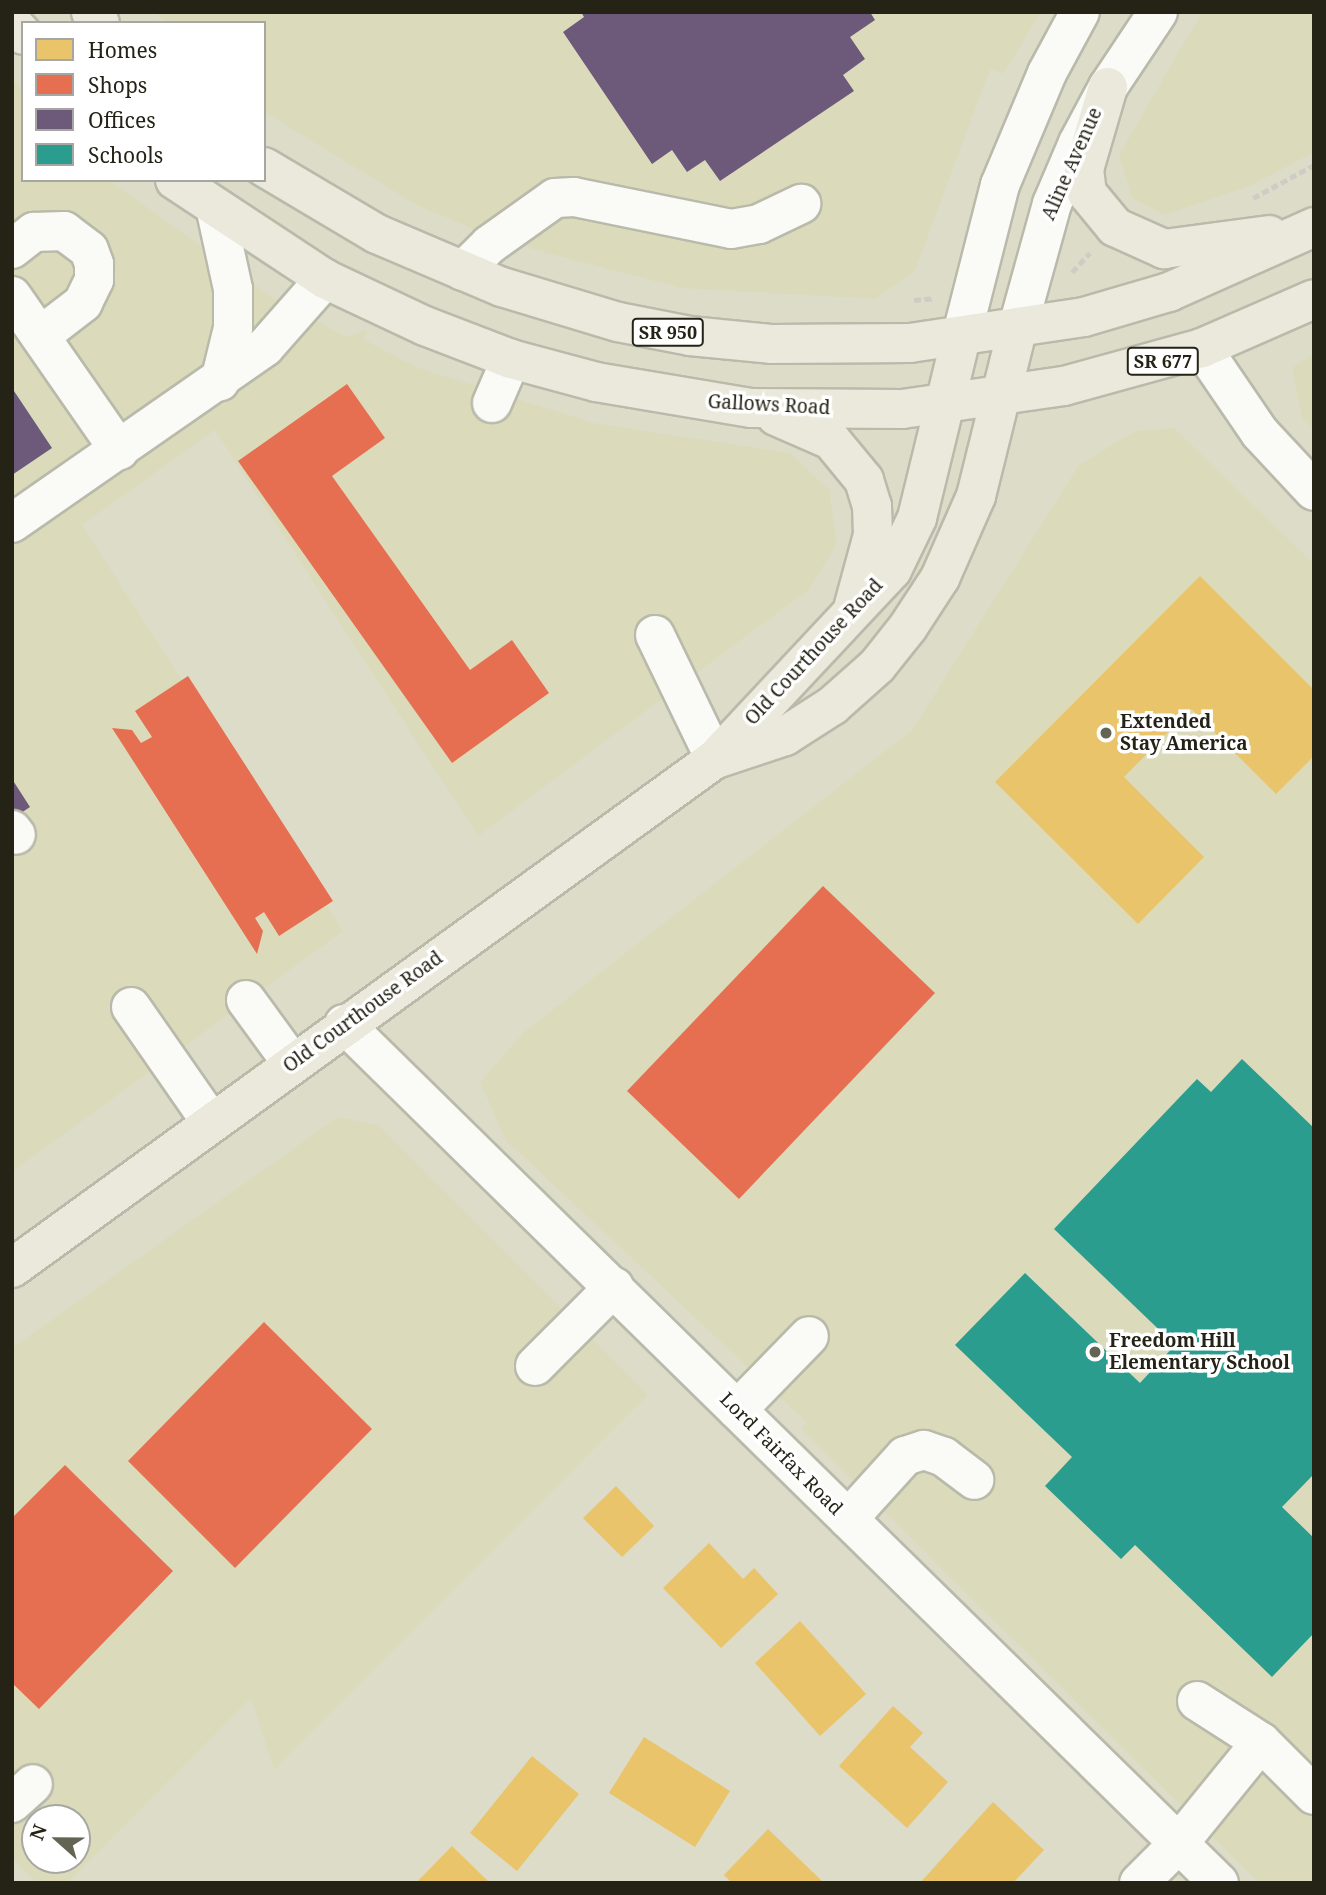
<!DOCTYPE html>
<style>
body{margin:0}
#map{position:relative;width:1326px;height:1895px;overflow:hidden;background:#dcdcc9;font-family:"Noto Serif",serif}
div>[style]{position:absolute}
.built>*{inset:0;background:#dbdbbb}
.homes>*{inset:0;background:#e9c46a}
.shops>*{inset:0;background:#e76f51}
.offices>*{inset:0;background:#6d597a}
.schools>*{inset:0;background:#2a9d8f}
.path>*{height:4.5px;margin-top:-2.25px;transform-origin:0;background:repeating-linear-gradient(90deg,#cdcdc6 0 7px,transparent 0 10.5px)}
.roads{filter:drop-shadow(2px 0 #babaab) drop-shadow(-2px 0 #babaab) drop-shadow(0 2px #babaab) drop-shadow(0 -2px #babaab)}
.minor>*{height:38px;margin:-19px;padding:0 19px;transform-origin:19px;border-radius:19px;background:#fafaf7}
.major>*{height:38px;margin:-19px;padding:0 19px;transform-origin:19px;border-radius:19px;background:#eae9dc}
.dots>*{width:19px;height:19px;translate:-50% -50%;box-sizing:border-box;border:4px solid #fff;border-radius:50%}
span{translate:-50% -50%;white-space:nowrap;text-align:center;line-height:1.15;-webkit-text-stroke:7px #fff;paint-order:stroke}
.shield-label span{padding:2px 5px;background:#fff;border:2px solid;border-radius:5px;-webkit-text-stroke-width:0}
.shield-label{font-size:18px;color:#242316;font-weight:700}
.street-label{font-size:19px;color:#242316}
.poi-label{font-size:19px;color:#242316;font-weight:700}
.left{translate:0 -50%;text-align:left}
.frame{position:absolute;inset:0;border:14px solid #242316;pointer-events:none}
.legend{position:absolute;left:21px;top:21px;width:245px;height:161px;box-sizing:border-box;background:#fff;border:2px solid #a7a7a2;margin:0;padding:9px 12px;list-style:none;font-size:21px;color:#242316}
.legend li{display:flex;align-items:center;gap:14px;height:35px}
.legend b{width:35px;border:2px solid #a7a7a2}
.north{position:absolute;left:21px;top:1804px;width:70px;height:70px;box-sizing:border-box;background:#fff;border:2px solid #a7a7a2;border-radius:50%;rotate:291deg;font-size:19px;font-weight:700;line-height:28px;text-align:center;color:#242316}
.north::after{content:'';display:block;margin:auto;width:24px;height:32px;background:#646455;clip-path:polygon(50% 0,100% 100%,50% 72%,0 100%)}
</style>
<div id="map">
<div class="built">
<div style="clip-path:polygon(156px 12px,1041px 12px,1003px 74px,990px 69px,915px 271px,875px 299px,681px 288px,502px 241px,417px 205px,264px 112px,264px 23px,165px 23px)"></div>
<div style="clip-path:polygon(1202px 12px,1314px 12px,1314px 152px,1252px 185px,1165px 215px,1132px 198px,1119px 155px)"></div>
<div style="clip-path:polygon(12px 80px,23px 91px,23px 180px,109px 180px,273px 298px,347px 337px,367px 330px,363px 339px,416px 367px,594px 423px,790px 453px,829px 490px,837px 544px,808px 590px,478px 836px,215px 430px,82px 525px,343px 931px,12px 1172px)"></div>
<div style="clip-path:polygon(1314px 354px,1314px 430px,1302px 418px,1292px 368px)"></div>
<div style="clip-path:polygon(1174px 428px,1314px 564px,1314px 1883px,1259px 1883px,801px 1429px,817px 1411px,806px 1422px,506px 1140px,480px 1082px,524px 1032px,912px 730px,1079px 465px,1135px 431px)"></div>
<div style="clip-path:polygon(evenodd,338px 1117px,378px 1125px,648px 1395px,274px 1770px,251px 1698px,67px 1883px,37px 1883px,12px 1858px,12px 1348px,338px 1117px,35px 1818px,77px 1818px,77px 1860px,35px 1860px,35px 1818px)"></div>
</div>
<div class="homes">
<div style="clip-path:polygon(1200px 576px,1314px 690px,1314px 756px,1276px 794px,1191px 709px,1124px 777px,1204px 857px,1138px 924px,995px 782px)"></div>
<div style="clip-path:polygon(616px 1486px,654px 1526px,622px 1557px,583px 1518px)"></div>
<div style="clip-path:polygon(709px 1543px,743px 1579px,754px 1568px,778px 1594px,721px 1648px,663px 1588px)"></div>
<div style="clip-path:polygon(800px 1621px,866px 1694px,820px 1736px,755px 1663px)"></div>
<div style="clip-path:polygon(893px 1706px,923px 1733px,910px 1747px,948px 1782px,907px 1828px,839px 1766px)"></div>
<div style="clip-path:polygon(644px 1737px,730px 1791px,695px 1847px,609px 1793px)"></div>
<div style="clip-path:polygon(532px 1756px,579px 1794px,517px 1871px,470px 1833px)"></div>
<div style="clip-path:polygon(993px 1802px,1044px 1850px,1013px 1883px,920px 1883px)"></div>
<div style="clip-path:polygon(768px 1829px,824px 1883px,732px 1883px,724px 1875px)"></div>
<div style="clip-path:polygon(452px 1846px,490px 1883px,416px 1883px)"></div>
</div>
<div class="shops">
<div style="clip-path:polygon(347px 384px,385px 438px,332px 476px,470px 670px,512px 640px,549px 693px,452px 763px,238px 461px)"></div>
<div style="clip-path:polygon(188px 676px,333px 901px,279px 936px,264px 912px,255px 918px,263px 931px,257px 954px,112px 728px,132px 730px,141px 743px,152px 737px,135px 711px)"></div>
<div style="clip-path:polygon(823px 886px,935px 993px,739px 1199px,627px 1091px)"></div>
<div style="clip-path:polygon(264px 1322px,372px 1429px,235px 1568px,128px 1461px)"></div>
<div style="clip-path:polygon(65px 1465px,173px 1571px,39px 1709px,12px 1683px,12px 1518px)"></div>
</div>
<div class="offices">
<div style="clip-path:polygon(581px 12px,870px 12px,875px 20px,850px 37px,865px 59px,843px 75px,854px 91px,720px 181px,705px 160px,687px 172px,672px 150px,652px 164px,563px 32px,584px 17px)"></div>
<div style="clip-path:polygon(12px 388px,52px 448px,12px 475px)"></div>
<div style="clip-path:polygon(12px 779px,30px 807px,12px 819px)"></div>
</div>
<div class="schools">
<div style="clip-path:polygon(1242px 1059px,1314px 1128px,1314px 1474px,1282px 1507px,1314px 1538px,1314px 1633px,1272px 1677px,1135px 1545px,1121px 1559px,1045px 1486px,1072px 1457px,955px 1345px,1025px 1273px,1140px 1383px,1175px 1345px,1054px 1229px,1197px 1079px,1211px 1092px)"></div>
</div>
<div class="path">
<div style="left:1253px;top:198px;width:69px;rotate:-28.4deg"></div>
<div style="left:1072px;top:272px;width:26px;rotate:-47deg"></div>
<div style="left:914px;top:300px;width:21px;rotate:-5deg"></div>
</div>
<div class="roads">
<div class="minor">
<div style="left:216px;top:211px;width:80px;rotate:77.7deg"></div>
<div style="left:233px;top:289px;width:39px;rotate:90deg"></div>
<div style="left:233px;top:328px;width:55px;rotate:103.8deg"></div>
<div style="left:12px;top:249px;width:28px;rotate:-38deg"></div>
<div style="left:34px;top:232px;width:30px;rotate:-2deg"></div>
<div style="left:64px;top:231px;width:31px;rotate:37deg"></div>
<div style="left:89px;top:250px;width:15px;rotate:70deg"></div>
<div style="left:94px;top:264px;width:16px;rotate:90deg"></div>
<div style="left:94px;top:280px;width:25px;rotate:116deg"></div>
<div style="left:83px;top:303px;width:54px;rotate:142.5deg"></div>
<div style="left:463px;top:271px;width:37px;rotate:-45deg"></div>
<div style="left:489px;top:245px;width:81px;rotate:-35.5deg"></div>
<div style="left:555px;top:198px;width:19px;rotate:-3deg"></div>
<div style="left:574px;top:197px;width:160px;rotate:11.5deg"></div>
<div style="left:731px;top:229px;width:28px;rotate:-10deg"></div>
<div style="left:759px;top:224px;width:47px;rotate:-25.5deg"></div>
<div style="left:12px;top:296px;width:188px;rotate:55.2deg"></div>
<div style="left:1017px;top:330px;width:131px;rotate:-74.5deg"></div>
<div style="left:1052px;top:204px;width:66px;rotate:-66.9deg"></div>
<div style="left:1078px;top:143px;width:64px;rotate:-61.8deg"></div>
<div style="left:1108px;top:87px;width:90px;rotate:-56.3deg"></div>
<div style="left:961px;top:338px;width:158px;rotate:-75.7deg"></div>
<div style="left:1000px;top:185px;width:121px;rotate:-67.2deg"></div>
<div style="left:1047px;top:73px;width:69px;rotate:-61.6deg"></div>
<div style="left:1202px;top:348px;width:103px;rotate:55.7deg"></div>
<div style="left:1260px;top:433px;width:79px;rotate:47deg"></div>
<div style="left:492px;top:403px;width:48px;rotate:-66.6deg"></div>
<div style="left:12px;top:523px;width:308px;rotate:-34.8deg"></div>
<div style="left:265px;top:347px;width:91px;rotate:-48.6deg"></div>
<div style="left:655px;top:635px;width:138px;rotate:64.2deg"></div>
<div style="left:12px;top:830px;width:6px;rotate:51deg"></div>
<div style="left:246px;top:1000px;width:78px;rotate:53.9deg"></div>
<div style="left:131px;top:1007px;width:140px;rotate:55.2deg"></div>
<div style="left:344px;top:1024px;width:1226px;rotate:44.47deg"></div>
<div style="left:535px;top:1366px;width:112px;rotate:-45deg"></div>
<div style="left:737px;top:1410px;width:103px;rotate:-45.8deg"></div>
<div style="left:848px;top:1519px;width:85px;rotate:-47.9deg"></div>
<div style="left:905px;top:1456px;width:20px;rotate:-18deg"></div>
<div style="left:924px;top:1450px;width:21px;rotate:19deg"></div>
<div style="left:944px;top:1457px;width:38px;rotate:37deg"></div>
<div style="left:1197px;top:1701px;width:76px;rotate:32.6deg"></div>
<div style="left:1261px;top:1742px;width:75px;rotate:45deg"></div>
<div style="left:12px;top:1803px;width:28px;rotate:-42deg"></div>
<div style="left:1139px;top:1883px;width:57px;rotate:-45deg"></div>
<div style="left:1179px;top:1843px;width:130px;rotate:-50.9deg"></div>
</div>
<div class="major">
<div style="left:91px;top:12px;width:14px;rotate:51deg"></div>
<div style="left:12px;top:23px;width:16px;rotate:47deg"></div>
<div style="left:1108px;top:87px;width:85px;rotate:106.3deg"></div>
<div style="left:1084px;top:169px;width:24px;rotate:83deg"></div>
<div style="left:1087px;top:193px;width:44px;rotate:50.5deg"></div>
<div style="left:1115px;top:227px;width:54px;rotate:24.2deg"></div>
<div style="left:1164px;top:249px;width:106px;rotate:-7.6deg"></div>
<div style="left:264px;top:167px;width:131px;rotate:30.7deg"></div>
<div style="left:377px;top:234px;width:136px;rotate:23deg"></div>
<div style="left:502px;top:287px;width:121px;rotate:16.8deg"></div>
<div style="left:618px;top:322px;width:73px;rotate:11deg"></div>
<div style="left:690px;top:336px;width:81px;rotate:5.6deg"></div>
<div style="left:771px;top:344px;width:139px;rotate:-0.4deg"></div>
<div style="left:910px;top:343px;width:176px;rotate:-8.5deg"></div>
<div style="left:1084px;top:317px;width:89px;rotate:-16.4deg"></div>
<div style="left:1169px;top:292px;width:159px;rotate:-24.1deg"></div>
<div style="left:175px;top:180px;width:180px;rotate:33.4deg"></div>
<div style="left:325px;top:279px;width:110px;rotate:25.2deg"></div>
<div style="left:425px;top:326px;width:92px;rotate:21deg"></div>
<div style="left:511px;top:359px;width:88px;rotate:15.1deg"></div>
<div style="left:596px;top:382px;width:157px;rotate:9.5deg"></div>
<div style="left:751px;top:408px;width:151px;rotate:0.4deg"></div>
<div style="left:902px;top:409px;width:164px;rotate:-8.1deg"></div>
<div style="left:1064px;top:386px;width:143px;rotate:-15.4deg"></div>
<div style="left:1202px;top:348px;width:122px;rotate:-23.6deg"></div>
<div style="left:776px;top:416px;width:60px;rotate:23.6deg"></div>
<div style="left:831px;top:440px;width:52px;rotate:50.5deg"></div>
<div style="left:864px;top:480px;width:27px;rotate:73deg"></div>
<div style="left:872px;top:506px;width:29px;rotate:88deg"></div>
<div style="left:873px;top:535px;width:73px;rotate:105.2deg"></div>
<div style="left:716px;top:759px;width:73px;rotate:-18.4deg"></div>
<div style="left:785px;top:736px;width:56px;rotate:-32.6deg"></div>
<div style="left:832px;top:706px;width:60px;rotate:-41.6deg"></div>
<div style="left:877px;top:666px;width:50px;rotate:-51.5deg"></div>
<div style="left:908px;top:627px;width:59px;rotate:-56.9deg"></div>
<div style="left:940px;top:578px;width:90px;rotate:-66.3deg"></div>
<div style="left:976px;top:496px;width:171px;rotate:-76.1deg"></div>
<div style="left:12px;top:1268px;width:868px;rotate:-35.91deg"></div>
<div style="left:715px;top:759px;width:259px;rotate:-46.9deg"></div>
<div style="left:892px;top:570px;width:58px;rotate:-64.3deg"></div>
<div style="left:917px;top:518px;width:185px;rotate:-76.3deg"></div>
</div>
</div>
<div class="dots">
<div style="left:1106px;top:733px;background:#646455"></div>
<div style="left:1095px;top:1352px;background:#646455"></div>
</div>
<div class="shield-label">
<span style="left:668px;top:332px">SR 950</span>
<span style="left:1163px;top:361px">SR 677</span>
</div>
<div class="street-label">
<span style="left:1072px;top:164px;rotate:-66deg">Aline Avenue</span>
<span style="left:769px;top:405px;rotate:3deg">Gallows Road</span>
<span style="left:814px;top:652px;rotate:-47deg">Old Courthouse Road</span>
<span style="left:363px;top:1012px;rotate:-36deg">Old Courthouse Road</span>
<span style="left:781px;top:1454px;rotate:45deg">Lord Fairfax Road</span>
</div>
<div class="poi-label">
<span class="left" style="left:1120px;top:733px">Extended<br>Stay America</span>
<span class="left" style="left:1109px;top:1352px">Freedom Hill<br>Elementary School</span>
</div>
<div class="frame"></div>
<ul class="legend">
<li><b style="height:19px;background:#e9c46a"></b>Homes</li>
<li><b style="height:19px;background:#e76f51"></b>Shops</li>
<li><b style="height:19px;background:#6d597a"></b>Offices</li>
<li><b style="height:19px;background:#2a9d8f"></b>Schools</li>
</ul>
<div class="north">N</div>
</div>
